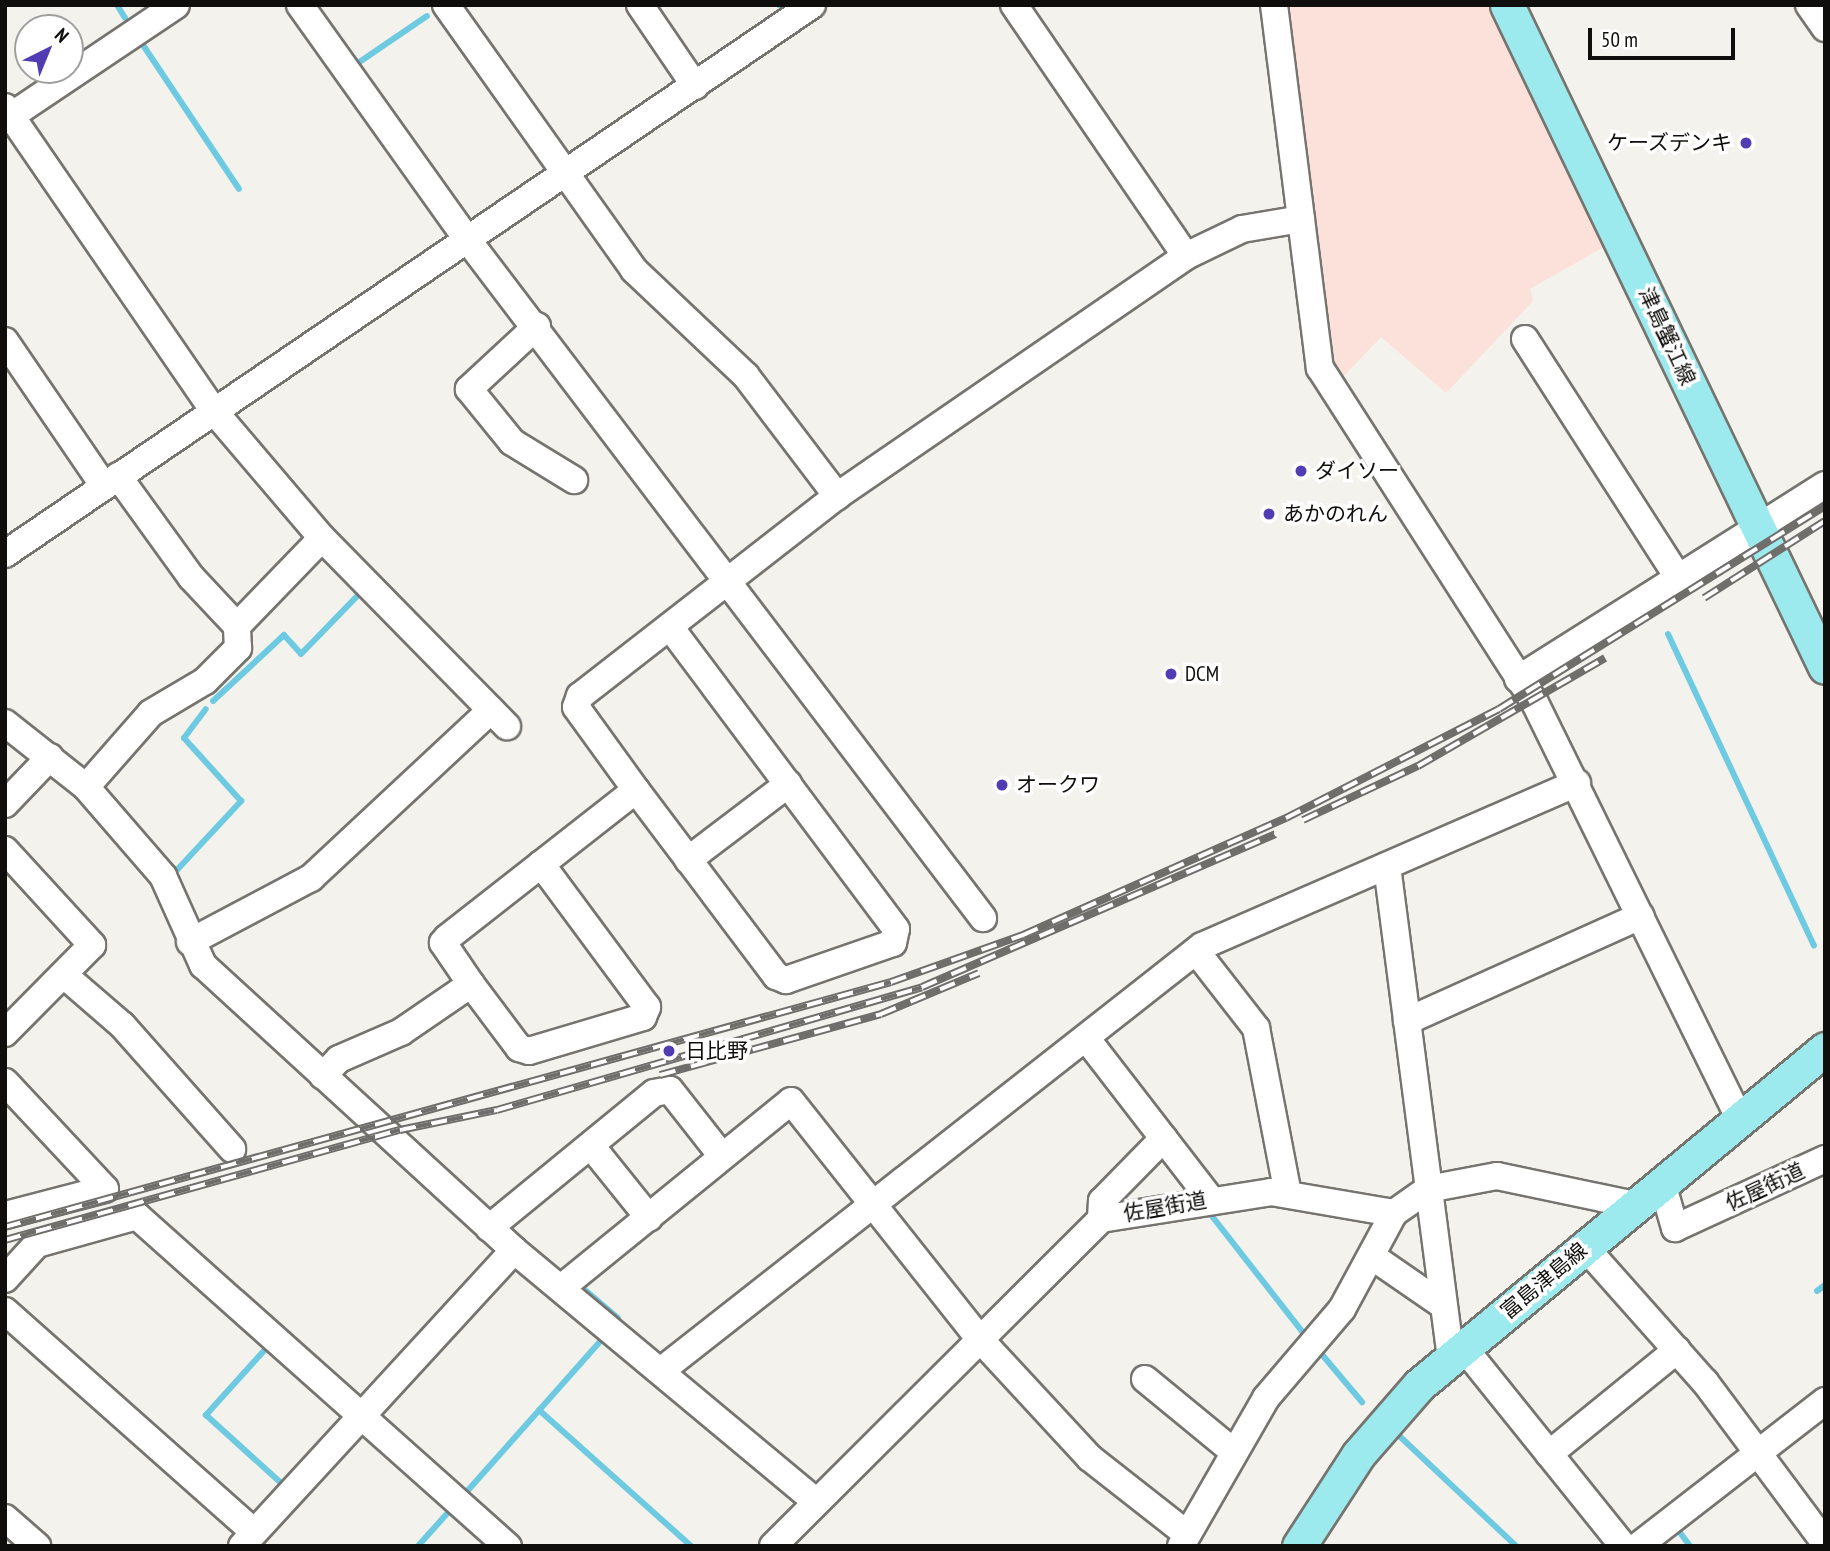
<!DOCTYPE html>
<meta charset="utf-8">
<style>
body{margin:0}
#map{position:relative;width:1830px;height:1551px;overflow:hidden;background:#f3f2ec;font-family:"PT Sans Narrow","Noto Sans JP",sans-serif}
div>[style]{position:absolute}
.industrial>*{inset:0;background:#fbe1da}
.stream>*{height:6px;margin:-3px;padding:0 3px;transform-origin:3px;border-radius:3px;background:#6dcae1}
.roads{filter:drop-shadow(2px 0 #76746f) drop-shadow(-2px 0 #76746f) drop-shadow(0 2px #76746f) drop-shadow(0 -2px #76746f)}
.minor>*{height:26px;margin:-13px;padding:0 13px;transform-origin:13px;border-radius:13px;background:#fff}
.major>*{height:33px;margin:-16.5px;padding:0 16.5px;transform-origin:16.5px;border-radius:16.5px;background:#9ceaee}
.rail>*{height:8px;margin-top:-4px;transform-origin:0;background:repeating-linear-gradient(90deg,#fff 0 16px,#6f6e6b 0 32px);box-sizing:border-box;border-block:2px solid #6f6e6b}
.dots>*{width:19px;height:19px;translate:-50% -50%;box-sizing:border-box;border:4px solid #fff;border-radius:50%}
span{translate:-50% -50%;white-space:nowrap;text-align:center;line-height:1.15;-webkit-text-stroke:7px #fff;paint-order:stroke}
.poi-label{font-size:21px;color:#0f0e0c}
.right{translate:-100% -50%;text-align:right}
.left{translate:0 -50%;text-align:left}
.street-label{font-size:21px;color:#0f0e0c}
.frame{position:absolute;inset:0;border:7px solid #0f0e0c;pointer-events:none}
.north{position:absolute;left:14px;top:14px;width:70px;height:70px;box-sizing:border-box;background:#fff;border:2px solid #9f9f9e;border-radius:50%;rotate:43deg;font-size:19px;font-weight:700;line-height:28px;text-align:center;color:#0f0e0c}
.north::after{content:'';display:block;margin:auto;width:24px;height:32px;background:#513cb4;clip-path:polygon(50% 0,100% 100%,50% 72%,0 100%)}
.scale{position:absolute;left:1588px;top:28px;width:147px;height:32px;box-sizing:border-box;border:4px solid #0f0e0c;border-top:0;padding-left:9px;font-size:21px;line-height:24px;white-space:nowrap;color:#0f0e0c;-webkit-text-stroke:5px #fff;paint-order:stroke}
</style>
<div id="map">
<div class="industrial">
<div style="clip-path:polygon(1289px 5px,1497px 5px,1611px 243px,1530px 289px,1533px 301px,1446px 393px,1381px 337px,1342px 378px,1330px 354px)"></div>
</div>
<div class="stream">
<div style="left:117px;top:5px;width:15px;rotate:58deg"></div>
<div style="left:779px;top:5px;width:1px;rotate:45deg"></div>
<div style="left:139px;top:39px;width:180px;rotate:56.3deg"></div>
<div style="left:355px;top:65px;width:87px;rotate:-34.2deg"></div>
<div style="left:1668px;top:634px;width:344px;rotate:64.9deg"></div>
<div style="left:213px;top:701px;width:97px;rotate:-42.9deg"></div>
<div style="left:284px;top:635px;width:25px;rotate:48deg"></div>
<div style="left:301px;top:654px;width:89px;rotate:-45.9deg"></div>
<div style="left:176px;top:871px;width:96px;rotate:-47.1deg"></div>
<div style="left:241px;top:801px;width:85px;rotate:-132.1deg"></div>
<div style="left:184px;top:738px;width:36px;rotate:-53deg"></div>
<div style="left:1208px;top:1211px;width:162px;rotate:52deg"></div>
<div style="left:578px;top:1284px;width:52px;rotate:40.4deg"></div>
<div style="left:1817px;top:1291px;width:10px;rotate:-37deg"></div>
<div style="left:270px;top:1344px;width:96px;rotate:132deg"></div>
<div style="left:206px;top:1415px;width:101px;rotate:42.2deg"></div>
<div style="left:1319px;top:1351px;width:67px;rotate:49.9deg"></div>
<div style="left:539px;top:1410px;width:204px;rotate:41.8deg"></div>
<div style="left:1393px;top:1430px;width:169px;rotate:43.3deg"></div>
<div style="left:462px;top:1497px;width:214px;rotate:-48.4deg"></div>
<div style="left:1675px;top:1526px;width:25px;rotate:53deg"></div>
<div style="left:418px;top:1546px;width:52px;rotate:-48.1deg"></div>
</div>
<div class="roads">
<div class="minor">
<div style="left:300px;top:5px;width:287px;rotate:54.5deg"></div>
<div style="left:467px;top:239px;width:853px;rotate:52.77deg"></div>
<div style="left:446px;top:5px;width:325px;rotate:54.6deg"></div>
<div style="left:634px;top:270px;width:154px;rotate:43.4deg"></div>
<div style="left:746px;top:376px;width:151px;rotate:52.8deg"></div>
<div style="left:640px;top:5px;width:98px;rotate:55.8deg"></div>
<div style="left:1014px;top:5px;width:304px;rotate:55.6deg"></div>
<div style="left:1274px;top:5px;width:366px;rotate:82.8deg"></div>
<div style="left:1320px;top:368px;width:396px;rotate:57.3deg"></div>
<div style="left:1534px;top:701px;width:466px;rotate:63.8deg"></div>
<div style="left:1809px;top:5px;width:28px;rotate:55deg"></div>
<div style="left:5px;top:107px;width:368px;rotate:55.5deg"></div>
<div style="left:213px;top:410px;width:168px;rotate:49.6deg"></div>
<div style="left:322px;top:538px;width:264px;rotate:45.5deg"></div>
<div style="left:5px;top:120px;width:206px;rotate:-33.9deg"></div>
<div style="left:537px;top:326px;width:93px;rotate:137.2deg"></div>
<div style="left:469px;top:389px;width:68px;rotate:50.9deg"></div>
<div style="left:512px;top:442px;width:73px;rotate:31.5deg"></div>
<div style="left:1525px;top:339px;width:287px;rotate:57.3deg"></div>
<div style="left:5px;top:341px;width:176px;rotate:55.7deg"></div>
<div style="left:118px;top:476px;width:125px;rotate:54.1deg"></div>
<div style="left:191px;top:577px;width:67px;rotate:46.8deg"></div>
<div style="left:5px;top:554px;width:976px;rotate:-34.23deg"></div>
<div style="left:1518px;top:679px;width:363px;rotate:-32.3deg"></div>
<div style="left:5px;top:723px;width:103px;rotate:38.3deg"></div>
<div style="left:86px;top:787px;width:118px;rotate:49.1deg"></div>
<div style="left:163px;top:876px;width:98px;rotate:65.8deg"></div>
<div style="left:203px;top:965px;width:422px;rotate:42.5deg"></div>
<div style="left:514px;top:1250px;width:392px;rotate:39.8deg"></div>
<div style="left:86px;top:787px;width:98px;rotate:-48.7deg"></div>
<div style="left:151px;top:713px;width:63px;rotate:-30.7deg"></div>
<div style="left:205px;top:681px;width:47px;rotate:-45deg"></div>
<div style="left:238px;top:648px;width:22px;rotate:-93deg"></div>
<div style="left:237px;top:626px;width:122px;rotate:-46deg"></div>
<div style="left:636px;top:790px;width:233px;rotate:53deg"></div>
<div style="left:776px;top:976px;width:11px;rotate:22deg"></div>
<div style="left:786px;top:980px;width:113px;rotate:-19.1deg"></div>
<div style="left:893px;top:943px;width:14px;rotate:-78deg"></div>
<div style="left:896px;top:929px;width:376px;rotate:-126.8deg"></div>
<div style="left:5px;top:804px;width:65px;rotate:-46.2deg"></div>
<div style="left:5px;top:850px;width:129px;rotate:47.5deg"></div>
<div style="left:92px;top:945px;width:124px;rotate:134.7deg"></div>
<div style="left:688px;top:860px;width:126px;rotate:-37.2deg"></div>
<div style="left:1387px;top:866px;width:496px;rotate:82.6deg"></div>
<div style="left:190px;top:942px;width:137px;rotate:-27.9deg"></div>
<div style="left:311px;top:878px;width:246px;rotate:-43deg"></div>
<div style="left:1196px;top:951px;width:98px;rotate:52.1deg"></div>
<div style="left:1256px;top:1028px;width:169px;rotate:79.1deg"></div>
<div style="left:64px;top:975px;width:77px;rotate:40.8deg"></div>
<div style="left:122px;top:1025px;width:166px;rotate:48.4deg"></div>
<div style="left:471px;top:984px;width:80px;rotate:53.1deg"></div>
<div style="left:519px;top:1048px;width:10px;rotate:17deg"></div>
<div style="left:529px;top:1051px;width:119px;rotate:-16.6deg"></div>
<div style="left:643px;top:1017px;width:11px;rotate:-68deg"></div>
<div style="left:647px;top:1007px;width:178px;rotate:-126.5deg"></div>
<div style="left:1407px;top:1021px;width:256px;rotate:-24.2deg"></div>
<div style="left:1086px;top:1038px;width:205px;rotate:52.3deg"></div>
<div style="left:323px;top:1076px;width:23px;rotate:-47deg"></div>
<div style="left:339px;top:1059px;width:68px;rotate:-23.5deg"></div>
<div style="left:401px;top:1032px;width:85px;rotate:-34.4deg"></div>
<div style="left:471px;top:984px;width:50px;rotate:-124.3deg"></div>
<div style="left:443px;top:943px;width:6px;rotate:-51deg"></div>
<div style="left:447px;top:938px;width:240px;rotate:-38.1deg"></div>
<div style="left:636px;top:790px;width:102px;rotate:-125.9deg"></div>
<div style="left:576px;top:707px;width:12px;rotate:-70deg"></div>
<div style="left:580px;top:696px;width:326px;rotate:-37.9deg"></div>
<div style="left:837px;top:496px;width:424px;rotate:-34.5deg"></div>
<div style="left:1186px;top:256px;width:62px;rotate:-25.7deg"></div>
<div style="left:1242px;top:229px;width:60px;rotate:-9.6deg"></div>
<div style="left:5px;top:1082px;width:146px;rotate:46.9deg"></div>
<div style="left:105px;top:1189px;width:103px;rotate:165.4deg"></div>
<div style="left:592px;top:1147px;width:91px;rotate:51.2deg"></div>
<div style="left:1662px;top:1183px;width:47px;rotate:73.9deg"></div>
<div style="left:1675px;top:1228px;width:165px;rotate:-24.7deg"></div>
<div style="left:1101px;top:1219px;width:18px;rotate:-87deg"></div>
<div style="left:1102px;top:1201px;width:88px;rotate:-45.5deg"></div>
<div style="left:489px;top:1228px;width:213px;rotate:-39.3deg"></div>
<div style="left:654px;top:1093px;width:16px;rotate:-11deg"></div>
<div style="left:670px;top:1090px;width:84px;rotate:51.8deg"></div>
<div style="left:1585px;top:1247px;width:181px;rotate:48.4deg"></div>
<div style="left:1705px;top:1382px;width:201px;rotate:53.3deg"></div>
<div style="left:1373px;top:1257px;width:86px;rotate:34.6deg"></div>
<div style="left:5px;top:1279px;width:47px;rotate:-47.6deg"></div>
<div style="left:37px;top:1244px;width:104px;rotate:-15.6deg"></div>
<div style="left:137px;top:1216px;width:497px;rotate:41.7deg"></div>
<div style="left:561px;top:1288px;width:296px;rotate:-39.1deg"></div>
<div style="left:791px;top:1101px;width:300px;rotate:51.6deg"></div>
<div style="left:977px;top:1336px;width:166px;rotate:47.2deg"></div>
<div style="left:1090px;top:1458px;width:123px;rotate:38.1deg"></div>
<div style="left:5px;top:1311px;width:333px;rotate:41.6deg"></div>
<div style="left:1464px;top:1348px;width:254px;rotate:51.2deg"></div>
<div style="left:662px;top:1370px;width:687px;rotate:-38.14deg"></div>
<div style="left:1202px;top:946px;width:409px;rotate:-23.5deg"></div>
<div style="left:1145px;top:1379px;width:115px;rotate:39.4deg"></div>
<div style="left:1549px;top:1454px;width:165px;rotate:-39.1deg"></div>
<div style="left:5px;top:1518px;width:43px;rotate:41.2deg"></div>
<div style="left:242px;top:1546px;width:402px;rotate:-47.4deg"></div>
<div style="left:773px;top:1546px;width:463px;rotate:-44.9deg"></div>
<div style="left:1101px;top:1219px;width:172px;rotate:-9deg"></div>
<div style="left:1271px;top:1192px;width:125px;rotate:9.7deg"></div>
<div style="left:1394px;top:1213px;width:42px;rotate:-35.2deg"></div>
<div style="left:1428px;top:1189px;width:70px;rotate:-10.7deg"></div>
<div style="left:1497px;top:1176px;width:141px;rotate:11.9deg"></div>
<div style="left:1181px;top:1546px;width:171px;rotate:-60.1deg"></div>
<div style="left:1266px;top:1398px;width:117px;rotate:-49.5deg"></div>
<div style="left:1342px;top:1309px;width:109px;rotate:-61.6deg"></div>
<div style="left:1638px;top:1546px;width:237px;rotate:-37.8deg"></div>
</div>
<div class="major">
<div style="left:1507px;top:5px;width:734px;rotate:64.34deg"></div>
<div style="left:1299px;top:1546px;width:108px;rotate:-57deg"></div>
<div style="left:1358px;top:1455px;width:93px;rotate:-48.9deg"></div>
<div style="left:1419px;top:1385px;width:527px;rotate:-39.61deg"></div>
</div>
</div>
<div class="rail">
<div style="left:1704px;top:598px;width:143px;rotate:-32.5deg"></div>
<div style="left:1303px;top:820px;width:127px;rotate:-25.2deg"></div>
<div style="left:1418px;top:766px;width:216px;rotate:-30deg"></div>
<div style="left:660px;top:1075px;width:229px;rotate:-15.4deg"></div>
<div style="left:881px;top:1014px;width:106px;rotate:-22.7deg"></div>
<div style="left:5px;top:1227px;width:919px;rotate:-15.46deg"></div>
<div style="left:891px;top:982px;width:140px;rotate:-19.6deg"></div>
<div style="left:1023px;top:935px;width:288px;rotate:-24deg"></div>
<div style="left:1286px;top:818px;width:239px;rotate:-27.1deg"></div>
<div style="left:1499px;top:709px;width:384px;rotate:-31.9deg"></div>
<div style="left:5px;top:1240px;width:410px;rotate:-15.6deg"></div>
<div style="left:400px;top:1130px;width:99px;rotate:-11.7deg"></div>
<div style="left:497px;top:1110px;width:442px;rotate:-16.1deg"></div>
<div style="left:922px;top:987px;width:385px;rotate:-23.4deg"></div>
</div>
<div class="dots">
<div style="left:1746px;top:143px;background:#513cb4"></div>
<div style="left:1301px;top:471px;background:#513cb4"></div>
<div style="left:1269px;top:514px;background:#513cb4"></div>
<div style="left:1171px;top:674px;background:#513cb4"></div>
<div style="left:1002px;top:785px;background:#513cb4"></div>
<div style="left:669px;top:1051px;background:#513cb4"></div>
</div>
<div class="poi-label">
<span class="right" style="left:1732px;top:143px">ケーズデンキ</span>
<span class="left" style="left:1315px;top:471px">ダイソー</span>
<span class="left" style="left:1283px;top:514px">あかのれん</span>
<span class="left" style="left:1185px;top:674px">DCM</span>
<span class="left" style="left:1016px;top:785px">オークワ</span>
<span class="left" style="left:685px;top:1051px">日比野</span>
</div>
<div class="street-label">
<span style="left:1667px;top:336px;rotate:65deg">津島蟹江線</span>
<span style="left:1765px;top:1187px;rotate:-25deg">佐屋街道</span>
<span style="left:1165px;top:1207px;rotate:-10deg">佐屋街道</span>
<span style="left:1544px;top:1281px;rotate:-40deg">富島津島線</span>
</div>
<div class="frame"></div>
<div class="north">N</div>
<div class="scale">50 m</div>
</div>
